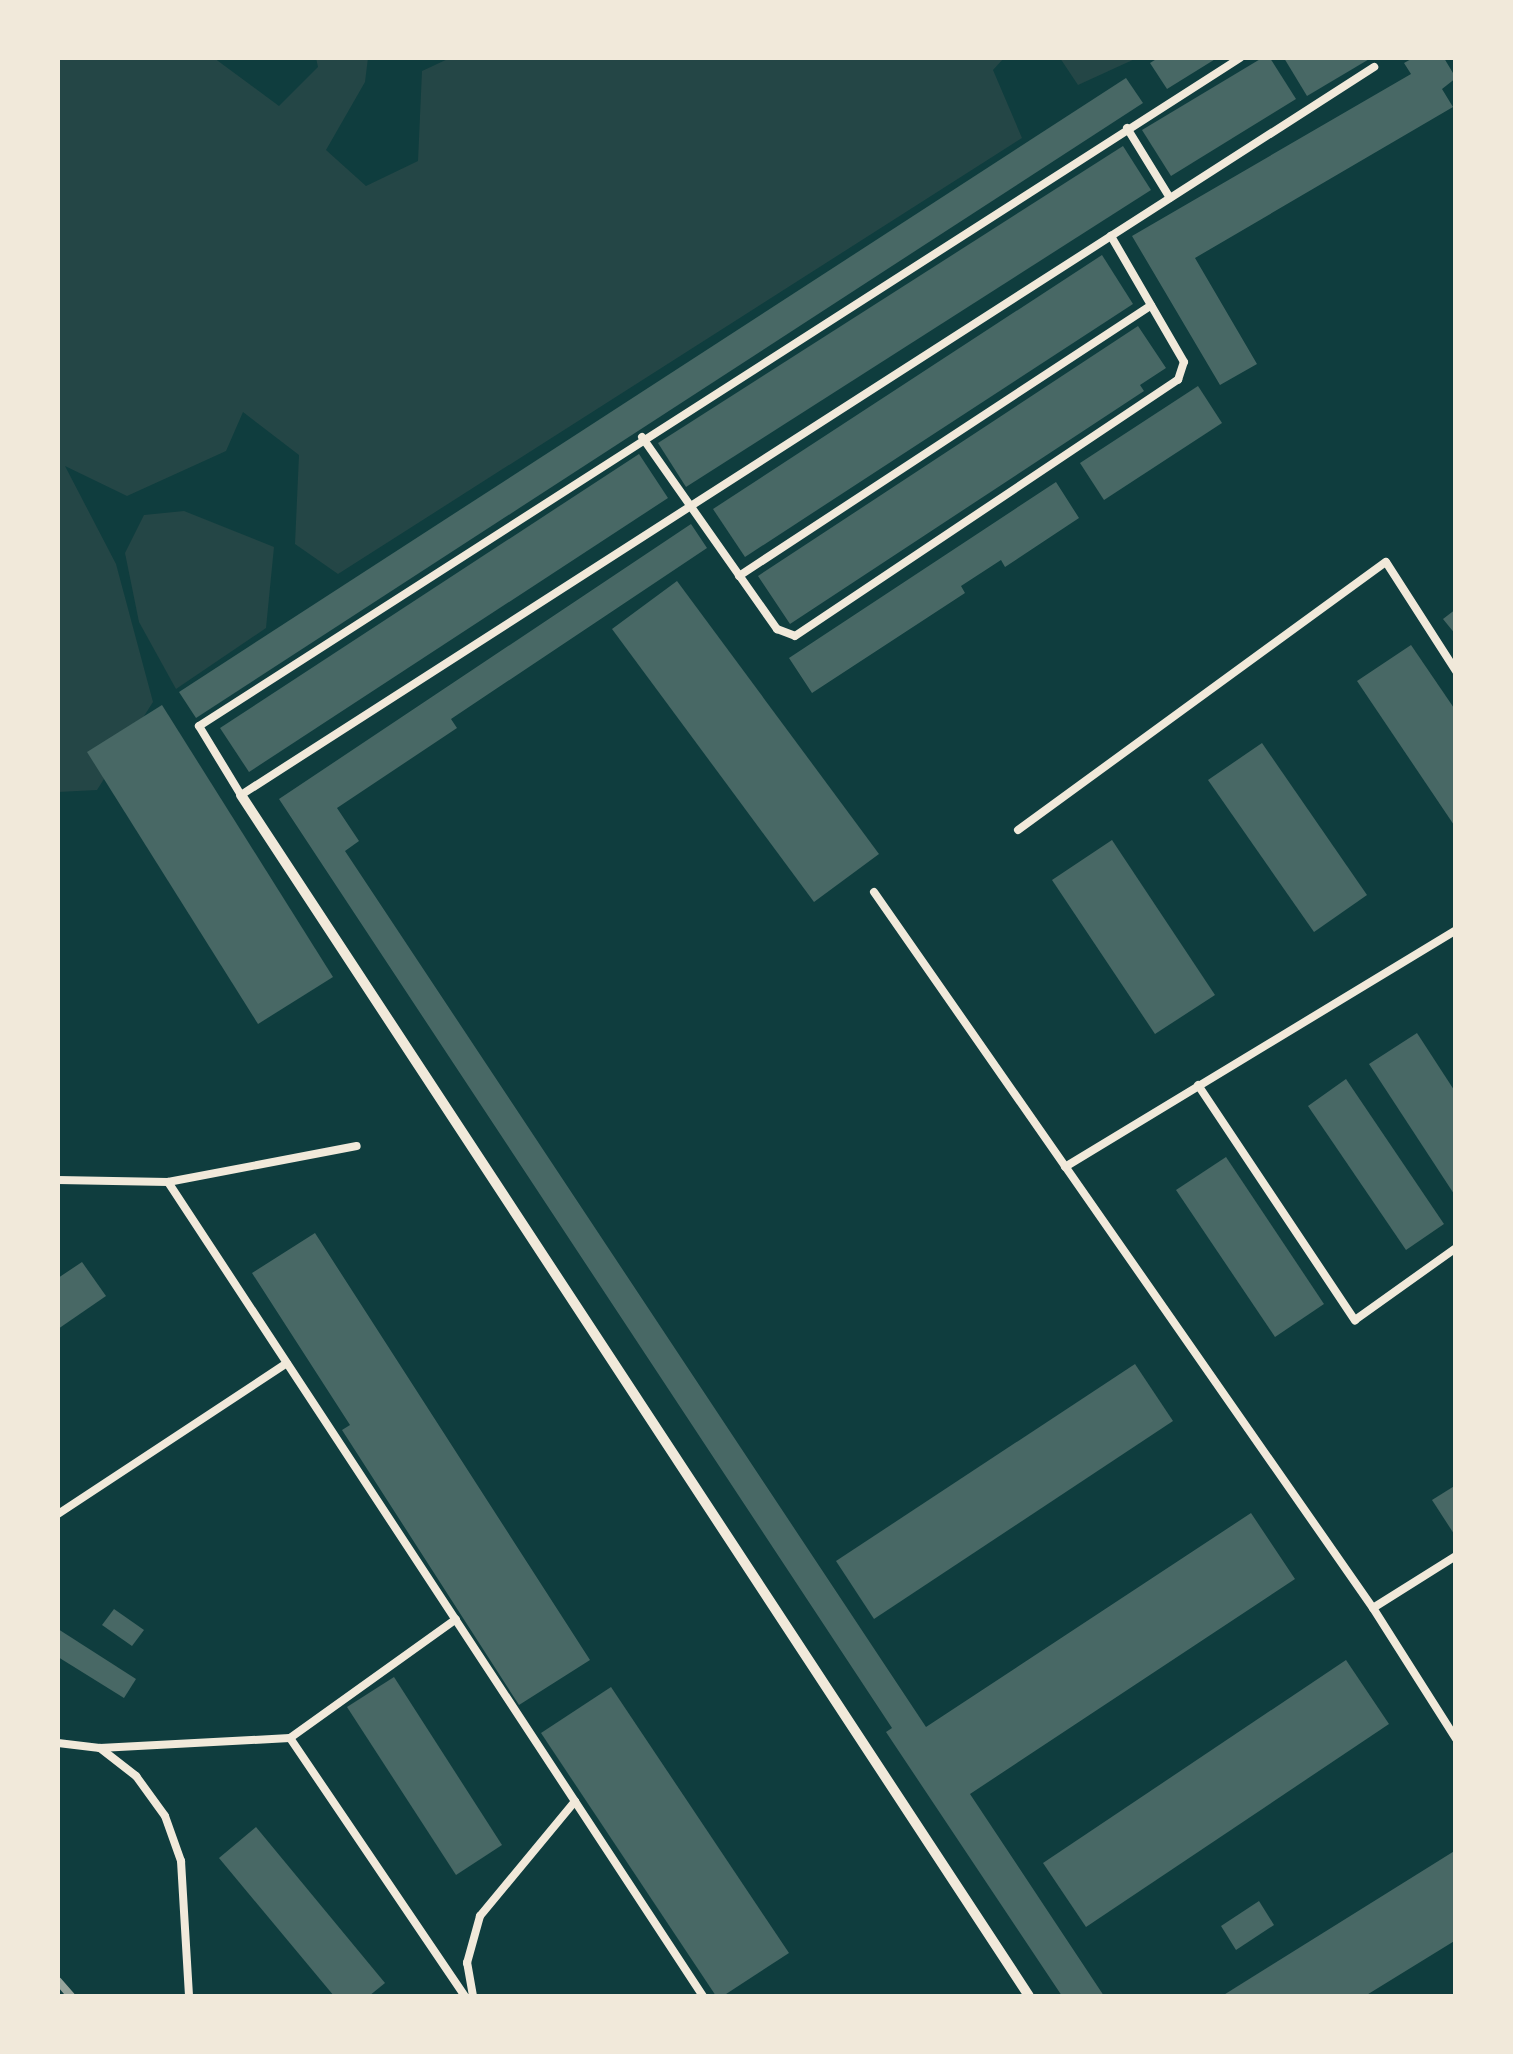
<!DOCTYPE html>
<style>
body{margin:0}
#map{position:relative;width:1513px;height:2054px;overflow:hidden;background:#0f3d3e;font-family:"Noto Sans",sans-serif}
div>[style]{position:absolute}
.green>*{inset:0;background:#244646}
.building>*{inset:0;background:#486865}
.service>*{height:8px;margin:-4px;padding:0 4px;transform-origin:4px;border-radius:4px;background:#f1e9da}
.minor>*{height:10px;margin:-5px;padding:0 5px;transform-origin:5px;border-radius:5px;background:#f1e9da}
.rail>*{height:8px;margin:-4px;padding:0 4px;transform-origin:4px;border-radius:4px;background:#97a49c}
span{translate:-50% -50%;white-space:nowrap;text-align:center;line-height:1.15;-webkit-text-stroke:10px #f1e9da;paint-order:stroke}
.frame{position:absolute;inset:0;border:60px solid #f1e9da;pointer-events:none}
</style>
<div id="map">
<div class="green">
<div style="clip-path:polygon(58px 58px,214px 58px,279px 106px,318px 67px,316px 58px,368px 58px,365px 82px,326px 150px,366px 186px,418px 161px,422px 71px,450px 58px,1004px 58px,993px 70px,1022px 138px,338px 574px,295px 544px,299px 455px,243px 412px,226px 451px,127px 496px,65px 466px,116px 564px,153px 702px,97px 790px,58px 792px)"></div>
<div style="clip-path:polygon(1060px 58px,1137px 58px,1078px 85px)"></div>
<div style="clip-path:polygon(184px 511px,274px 547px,266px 628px,176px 689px,139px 622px,125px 553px,144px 515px)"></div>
</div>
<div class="building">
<div style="clip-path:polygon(1158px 58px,1217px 58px,1167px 89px,1150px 63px)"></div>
<div style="clip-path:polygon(1262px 58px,1270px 58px,1296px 99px,1171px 176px,1142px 130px)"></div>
<div style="clip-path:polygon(1284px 58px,1371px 58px,1307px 96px)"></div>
<div style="clip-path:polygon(1413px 58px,1444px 58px,1456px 78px,1442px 89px,1453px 107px,1195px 258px,1257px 364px,1220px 385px,1132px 236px,1411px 74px,1404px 63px)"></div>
<div style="clip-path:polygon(1126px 78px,1143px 103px,196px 718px,179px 692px)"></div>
<div style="clip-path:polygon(1123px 146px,1151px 190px,686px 487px,658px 443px)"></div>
<div style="clip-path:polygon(1102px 255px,1133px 304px,745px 557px,713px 509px)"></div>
<div style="clip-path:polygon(1138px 326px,1166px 368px,1140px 385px,1144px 391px,790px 624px,758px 576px)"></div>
<div style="clip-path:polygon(1198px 386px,1222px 423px,1104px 500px,1080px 463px)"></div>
<div style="clip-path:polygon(639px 454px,668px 498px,249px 772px,220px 728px)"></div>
<div style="clip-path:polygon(1056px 482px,1079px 518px,1005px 567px,1001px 560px,961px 586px,965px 593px,812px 693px,789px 658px)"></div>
<div style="clip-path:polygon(691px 524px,707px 548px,451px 719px,457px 728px,337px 808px,359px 841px,345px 851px,926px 1727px,1251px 1513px,1295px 1579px,970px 1794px,1104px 1996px,1062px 1996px,886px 1732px,892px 1728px,279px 799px)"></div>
<div style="clip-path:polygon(677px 581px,879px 854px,814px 902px,612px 629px)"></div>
<div style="clip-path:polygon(1456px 609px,1456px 635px,1443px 619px)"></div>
<div style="clip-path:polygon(1411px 645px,1456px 711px,1456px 828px,1357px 681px)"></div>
<div style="clip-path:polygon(162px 705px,333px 977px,258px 1024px,87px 752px)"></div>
<div style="clip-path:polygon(1262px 743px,1367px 895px,1314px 932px,1208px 780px)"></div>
<div style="clip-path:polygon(1112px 840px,1215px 995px,1155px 1034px,1052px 880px)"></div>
<div style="clip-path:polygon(1417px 1033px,1456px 1093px,1456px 1197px,1369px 1064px)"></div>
<div style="clip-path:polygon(1346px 1079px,1444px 1224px,1406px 1250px,1308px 1106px)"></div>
<div style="clip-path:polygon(1226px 1157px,1324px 1304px,1275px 1337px,1176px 1190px)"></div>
<div style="clip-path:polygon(315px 1233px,590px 1660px,519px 1705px,342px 1430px,350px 1425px,252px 1273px)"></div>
<div style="clip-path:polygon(82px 1262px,106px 1296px,58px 1329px,58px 1278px)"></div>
<div style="clip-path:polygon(1135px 1364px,1173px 1421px,874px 1619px,836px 1561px)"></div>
<div style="clip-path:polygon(1456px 1485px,1456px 1537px,1432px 1500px)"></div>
<div style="clip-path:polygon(114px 1609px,144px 1630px,132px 1646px,102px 1625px)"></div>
<div style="clip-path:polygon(58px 1629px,136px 1679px,124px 1698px,58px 1657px)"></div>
<div style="clip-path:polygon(1346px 1660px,1389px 1724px,1086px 1927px,1043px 1863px)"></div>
<div style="clip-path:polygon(394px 1677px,502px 1845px,456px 1875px,347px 1707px)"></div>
<div style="clip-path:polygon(611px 1687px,789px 1953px,723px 1996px,716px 1996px,541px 1733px)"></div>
<div style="clip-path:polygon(256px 1827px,385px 1983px,369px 1996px,334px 1996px,219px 1858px)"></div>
<div style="clip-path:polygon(1456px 1850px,1456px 1940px,1365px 1996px,1222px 1996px)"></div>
<div style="clip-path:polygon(1259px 1901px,1274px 1925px,1236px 1950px,1221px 1926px)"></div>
</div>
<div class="service">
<div style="left:1240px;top:58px;width:1237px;rotate:147.31deg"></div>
<div style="left:199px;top:726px;width:81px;rotate:58.7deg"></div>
<div style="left:241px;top:795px;width:1347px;rotate:-32.72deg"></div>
<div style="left:1127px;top:128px;width:82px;rotate:58.4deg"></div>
<div style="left:642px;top:437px;width:235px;rotate:54.9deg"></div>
<div style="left:777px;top:629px;width:19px;rotate:21deg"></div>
<div style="left:795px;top:636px;width:461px;rotate:-33.8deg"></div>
<div style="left:1178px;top:380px;width:19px;rotate:-72deg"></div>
<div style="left:1184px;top:362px;width:146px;rotate:-120.1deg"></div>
<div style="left:739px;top:576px;width:493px;rotate:-33.3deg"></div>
<div style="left:1018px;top:830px;width:455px;rotate:-36.1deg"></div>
<div style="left:1386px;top:562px;width:130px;rotate:57.3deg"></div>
<div style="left:874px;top:892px;width:873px;rotate:55.13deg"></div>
<div style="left:1373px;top:1608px;width:155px;rotate:57.6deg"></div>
<div style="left:1198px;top:1085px;width:283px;rotate:56.3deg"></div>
<div style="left:1355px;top:1320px;width:124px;rotate:-35.5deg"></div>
<div style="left:1065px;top:1167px;width:457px;rotate:-31.2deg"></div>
<div style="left:58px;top:1180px;width:110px;rotate:1deg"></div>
<div style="left:168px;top:1182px;width:192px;rotate:-10.8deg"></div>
<div style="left:168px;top:1182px;width:974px;rotate:56.69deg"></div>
<div style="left:58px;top:1514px;width:274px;rotate:-33.4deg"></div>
<div style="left:1373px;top:1608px;width:98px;rotate:-32.1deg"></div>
<div style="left:290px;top:1738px;width:312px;rotate:55.9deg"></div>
<div style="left:58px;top:1743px;width:42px;rotate:6.8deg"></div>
<div style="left:100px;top:1748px;width:190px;rotate:-3deg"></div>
<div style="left:290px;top:1738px;width:204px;rotate:-35.6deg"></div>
<div style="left:100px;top:1748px;width:46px;rotate:37.9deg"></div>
<div style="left:136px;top:1776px;width:49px;rotate:54.1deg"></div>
<div style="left:165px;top:1816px;width:48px;rotate:70.4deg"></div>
<div style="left:181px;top:1861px;width:135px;rotate:86.6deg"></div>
<div style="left:473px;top:1996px;width:34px;rotate:-100deg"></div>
<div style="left:467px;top:1963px;width:49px;rotate:-74.5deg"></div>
<div style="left:480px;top:1916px;width:149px;rotate:-50.4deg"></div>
</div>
<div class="minor">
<div style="left:241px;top:795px;width:1436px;rotate:56.73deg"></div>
</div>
<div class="rail">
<div style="left:58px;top:1981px;width:20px;rotate:49deg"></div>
</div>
<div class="frame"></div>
</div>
